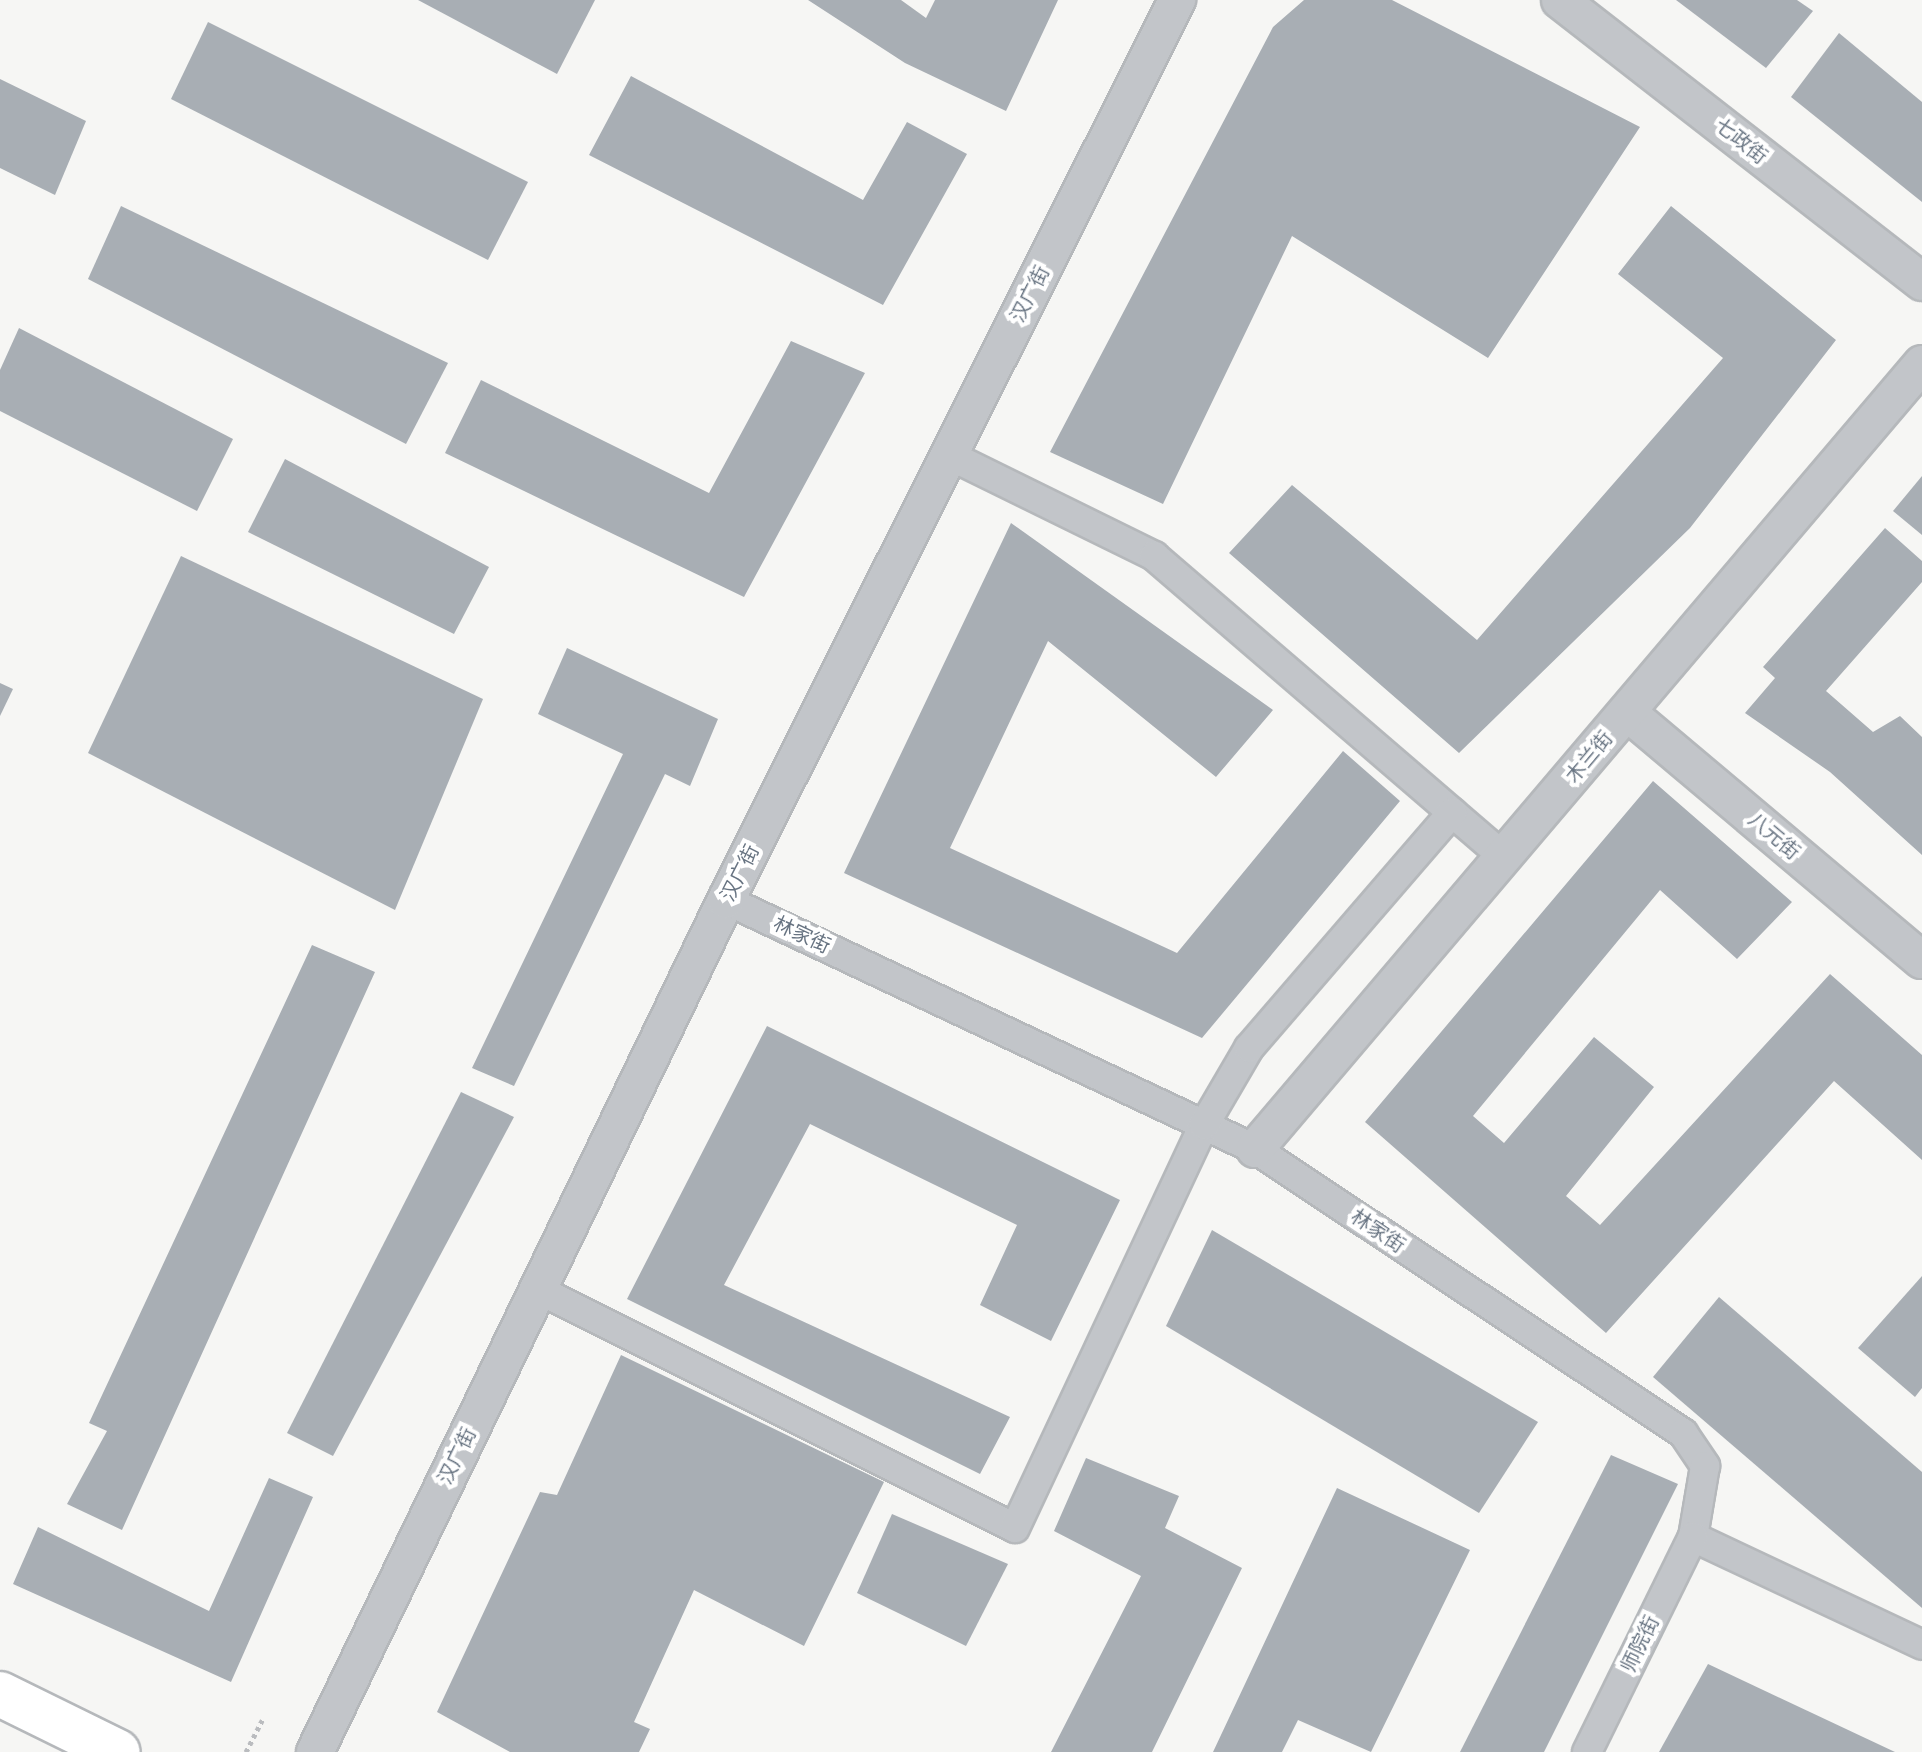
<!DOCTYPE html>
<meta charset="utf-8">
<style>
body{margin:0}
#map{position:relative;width:1922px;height:1752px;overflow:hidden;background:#f6f6f4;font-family:Figtree,"Noto Sans SC",sans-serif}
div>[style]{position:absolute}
.building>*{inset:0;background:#a8aeb4}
.path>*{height:5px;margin-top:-2.5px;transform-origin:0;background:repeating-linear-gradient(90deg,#babcbf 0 4px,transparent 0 8px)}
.roads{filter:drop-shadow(2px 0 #b5b8bb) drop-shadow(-2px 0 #b5b8bb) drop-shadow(0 2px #b5b8bb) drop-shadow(0 -2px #b5b8bb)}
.minor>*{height:28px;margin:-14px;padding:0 14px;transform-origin:14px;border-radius:14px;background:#c2c5c9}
.tertiary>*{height:36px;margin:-18px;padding:0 18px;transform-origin:18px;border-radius:18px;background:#c2c5c9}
.trunk>*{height:44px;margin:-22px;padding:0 22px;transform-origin:22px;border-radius:22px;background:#fff}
span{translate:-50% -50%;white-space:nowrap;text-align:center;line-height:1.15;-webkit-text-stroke:8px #fff;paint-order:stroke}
.street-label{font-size:20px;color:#687482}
</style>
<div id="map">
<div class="building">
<div style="clip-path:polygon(418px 0,595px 0,557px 74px)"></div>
<div style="clip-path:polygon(808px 0,901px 0,926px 18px,935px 0,1058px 0,1006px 111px,905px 63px)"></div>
<div style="clip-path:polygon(1392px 0,1640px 127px,1488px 358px,1292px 236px,1163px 504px,1050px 452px,1273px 27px,1304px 0)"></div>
<div style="clip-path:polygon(1676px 0,1797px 0,1813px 11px,1766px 68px)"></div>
<div style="clip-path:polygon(208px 22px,528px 182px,488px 260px,171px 99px)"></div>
<div style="clip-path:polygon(1839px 33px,1922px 102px,1922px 202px,1791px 97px)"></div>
<div style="clip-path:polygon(631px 76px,863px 200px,907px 122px,967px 154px,883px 305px,589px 155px)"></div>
<div style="clip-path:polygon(0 79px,86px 121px,55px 195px,0 168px)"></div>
<div style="clip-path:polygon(121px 206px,448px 363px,406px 444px,88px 279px)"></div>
<div style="clip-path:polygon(1671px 206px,1836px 340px,1690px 528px,1459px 753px,1229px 553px,1292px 485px,1477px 640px,1723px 358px,1618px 274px)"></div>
<div style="clip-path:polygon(19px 328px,233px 439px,197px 511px,0 411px,0 370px)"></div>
<div style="clip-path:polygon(791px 341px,865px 373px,744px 597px,445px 453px,481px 380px,709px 493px)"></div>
<div style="clip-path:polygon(285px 459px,489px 567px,454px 634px,248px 532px)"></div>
<div style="clip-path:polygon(1922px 476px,1922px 535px,1893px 511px)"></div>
<div style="clip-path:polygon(1011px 523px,1273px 710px,1216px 777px,1048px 641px,950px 848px,1177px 953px,1343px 751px,1400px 801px,1202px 1038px,844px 873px)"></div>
<div style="clip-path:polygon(1885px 528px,1922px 561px,1922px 582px,1826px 691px,1873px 732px,1900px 716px,1922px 737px,1922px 855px,1830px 772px,1745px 713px,1775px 678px,1763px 667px)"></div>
<div style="clip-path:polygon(181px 556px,483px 699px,395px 910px,88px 753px)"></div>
<div style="clip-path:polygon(567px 648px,718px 719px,690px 786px,665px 774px,514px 1086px,472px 1068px,623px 754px,538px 714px)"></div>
<div style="clip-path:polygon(0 683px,13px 689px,0 716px)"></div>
<div style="clip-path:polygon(1653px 781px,1792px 902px,1737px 959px,1660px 890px,1473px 1116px,1504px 1143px,1594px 1037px,1654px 1087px,1566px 1196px,1600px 1225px,1830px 974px,1922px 1055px,1922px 1160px,1834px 1081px,1606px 1333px,1365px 1122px)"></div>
<div style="clip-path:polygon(312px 945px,375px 972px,122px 1530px,67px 1504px,107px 1431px,89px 1423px)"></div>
<div style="clip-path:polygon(767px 1026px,1120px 1200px,1051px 1341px,980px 1305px,1017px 1225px,810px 1124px,724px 1285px,1010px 1417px,980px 1474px,627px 1299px)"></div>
<div style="clip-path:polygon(461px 1092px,514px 1117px,333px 1456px,287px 1433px)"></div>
<div style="clip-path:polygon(1212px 1230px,1538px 1422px,1479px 1513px,1166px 1326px)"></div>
<div style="clip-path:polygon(1922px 1276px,1922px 1388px,1915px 1397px,1858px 1348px)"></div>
<div style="clip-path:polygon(1719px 1297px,1922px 1472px,1922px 1608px,1653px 1377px)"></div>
<div style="clip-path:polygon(621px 1355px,884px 1482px,804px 1646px,694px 1590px,634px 1722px,650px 1729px,639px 1752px,510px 1752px,437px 1712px,540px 1492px,557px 1495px)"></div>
<div style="clip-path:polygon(1611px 1455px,1678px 1484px,1544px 1752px,1460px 1752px)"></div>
<div style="clip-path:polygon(1086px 1458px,1179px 1496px,1165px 1528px,1242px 1568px,1152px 1752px,1051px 1752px,1141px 1576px,1054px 1531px)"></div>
<div style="clip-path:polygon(269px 1478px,313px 1497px,231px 1682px,13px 1584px,38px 1527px,209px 1611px)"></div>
<div style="clip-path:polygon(1337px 1488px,1470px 1550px,1371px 1752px,1298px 1720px,1282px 1752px,1213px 1752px)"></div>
<div style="clip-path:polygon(892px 1514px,1008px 1564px,966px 1646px,857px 1593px)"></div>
<div style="clip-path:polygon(1708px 1664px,1895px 1752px,1659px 1752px)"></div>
</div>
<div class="path">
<div style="left:246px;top:1752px;width:36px;rotate:-63deg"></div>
</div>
<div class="roads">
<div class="minor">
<div style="left:949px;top:455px;width:229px;rotate:26.2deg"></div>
<div style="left:1154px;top:556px;width:462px;rotate:40.7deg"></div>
<div style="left:726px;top:900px;width:585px;rotate:25.21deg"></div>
<div style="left:1255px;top:1149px;width:514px;rotate:33.57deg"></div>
<div style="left:1683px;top:1433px;width:40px;rotate:56deg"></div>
<div style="left:1705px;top:1466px;width:72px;rotate:99.6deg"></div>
<div style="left:1693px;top:1537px;width:253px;rotate:25.2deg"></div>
<div style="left:537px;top:1289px;width:534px;rotate:26.57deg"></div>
<div style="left:1015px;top:1528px;width:445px;rotate:-64.9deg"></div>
<div style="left:1204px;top:1125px;width:89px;rotate:-59.7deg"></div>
<div style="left:1249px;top:1048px;width:311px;rotate:-49.2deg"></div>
<div style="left:1587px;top:1752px;width:240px;rotate:-63.8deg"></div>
</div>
<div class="tertiary">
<div style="left:1560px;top:0;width:459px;rotate:37.9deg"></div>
<div style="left:1627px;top:712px;width:385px;rotate:40.1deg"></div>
<div style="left:1255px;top:1149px;width:1030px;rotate:-49.65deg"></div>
<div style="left:315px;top:1752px;width:946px;rotate:-64.25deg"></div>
<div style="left:726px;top:900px;width:1007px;rotate:-63.38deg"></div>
</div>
<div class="trunk">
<div style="left:0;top:1694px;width:131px;rotate:26.2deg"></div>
</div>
</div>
<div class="street-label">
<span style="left:1741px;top:141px;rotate:38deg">七政街</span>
<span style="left:1030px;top:294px;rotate:-63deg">汉广街</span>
<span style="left:1589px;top:757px;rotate:-50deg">木兰街</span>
<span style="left:1774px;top:836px;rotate:40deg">八元街</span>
<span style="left:740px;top:873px;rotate:-63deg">汉广街</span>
<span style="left:802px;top:935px;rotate:25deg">林家街</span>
<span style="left:1378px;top:1231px;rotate:34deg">林家街</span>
<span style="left:457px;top:1456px;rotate:-64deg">汉广街</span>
<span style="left:1640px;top:1644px;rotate:-64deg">师院街</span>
</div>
</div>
